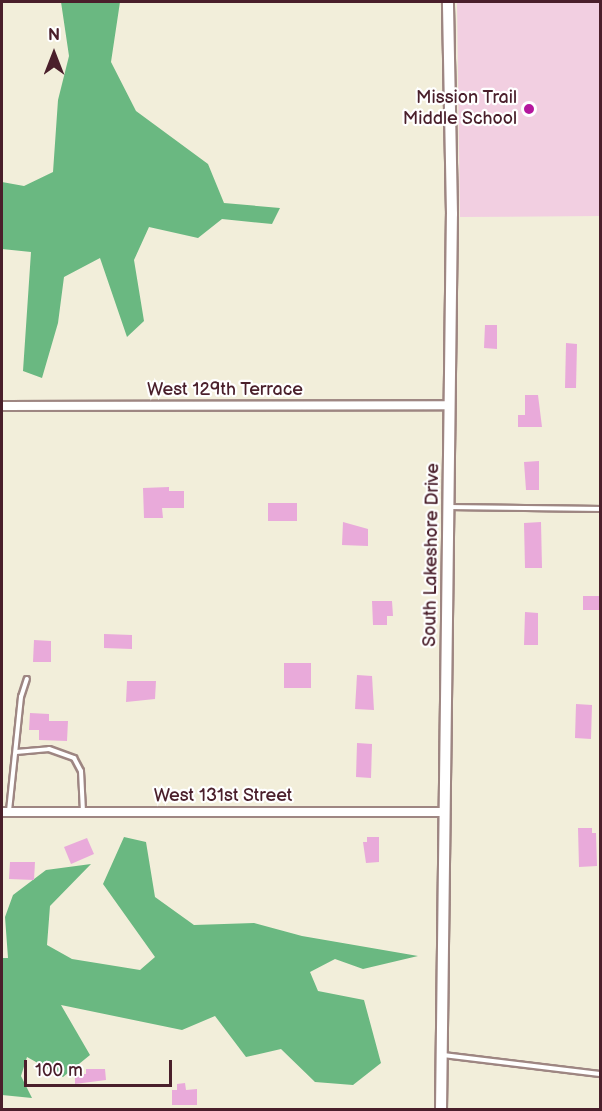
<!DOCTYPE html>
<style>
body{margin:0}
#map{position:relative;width:602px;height:1111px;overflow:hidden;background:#f2eeda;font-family:"Balsamiq Sans",sans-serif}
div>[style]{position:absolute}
.built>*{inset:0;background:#f2cfe1}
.forest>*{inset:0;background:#6ab881}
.building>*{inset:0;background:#e9aada}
.roads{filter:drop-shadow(2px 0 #9e8682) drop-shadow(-2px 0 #9e8682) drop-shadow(0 2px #9e8682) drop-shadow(0 -2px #9e8682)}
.service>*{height:4px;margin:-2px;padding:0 2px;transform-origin:2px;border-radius:2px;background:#fff}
.minor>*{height:8px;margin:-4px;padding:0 4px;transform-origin:4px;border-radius:4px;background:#fff}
.tertiary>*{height:10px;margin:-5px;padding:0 5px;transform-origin:5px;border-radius:5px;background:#fff}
.dots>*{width:16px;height:16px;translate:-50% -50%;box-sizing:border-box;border:3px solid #fff;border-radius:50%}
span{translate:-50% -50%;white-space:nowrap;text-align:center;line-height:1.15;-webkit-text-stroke:4.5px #fff;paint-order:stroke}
.poi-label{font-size:18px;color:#4a1f2b}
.right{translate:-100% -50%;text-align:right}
.street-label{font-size:18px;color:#4a1f2b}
.frame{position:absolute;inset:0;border:3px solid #4a1f2b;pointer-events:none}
.north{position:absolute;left:24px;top:24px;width:60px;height:60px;-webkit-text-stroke:4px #fff;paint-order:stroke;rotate:0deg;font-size:16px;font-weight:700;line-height:24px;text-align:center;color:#4a1f2b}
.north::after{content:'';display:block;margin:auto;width:21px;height:27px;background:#4a1f2b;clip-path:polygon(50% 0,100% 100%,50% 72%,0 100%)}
.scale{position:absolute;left:24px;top:1060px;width:148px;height:27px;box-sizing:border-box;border:3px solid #4a1f2b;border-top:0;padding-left:8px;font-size:18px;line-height:21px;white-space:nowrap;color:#4a1f2b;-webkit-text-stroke:4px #fff;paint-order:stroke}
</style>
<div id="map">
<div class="built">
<div style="clip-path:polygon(457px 2px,600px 2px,600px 216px,460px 217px)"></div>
</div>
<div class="forest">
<div style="clip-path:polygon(61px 2px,120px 2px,111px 62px,136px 111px,208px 164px,224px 203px,280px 208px,272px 224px,222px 219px,198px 238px,149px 227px,134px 260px,144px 321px,127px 337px,100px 258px,64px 277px,58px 323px,42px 378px,23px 371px,31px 252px,2px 249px,2px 182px,24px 186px,53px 172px,58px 100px,69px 56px)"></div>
<div style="clip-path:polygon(124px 837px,146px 842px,155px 897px,194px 925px,254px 923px,302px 936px,418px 956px,363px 969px,335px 959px,310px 972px,318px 991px,364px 1000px,381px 1063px,353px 1085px,315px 1082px,281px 1049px,246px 1057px,215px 1016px,182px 1030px,61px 1005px,90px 1055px,63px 1077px,27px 1057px,21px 1076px,32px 1098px,2px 1095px,2px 958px,8px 958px,5px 917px,13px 895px,46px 870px,91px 864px,50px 906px,47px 945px,72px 959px,140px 970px,155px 957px,103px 884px)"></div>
</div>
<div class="building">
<div style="clip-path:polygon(485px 325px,497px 325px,497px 349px,484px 348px)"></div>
<div style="clip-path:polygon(566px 343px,577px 344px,576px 388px,565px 388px)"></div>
<div style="clip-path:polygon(525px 395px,538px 395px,542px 427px,518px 427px,518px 415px,525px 415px)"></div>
<div style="clip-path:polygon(539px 461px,539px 490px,526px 490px,524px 462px)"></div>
<div style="clip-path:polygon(169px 487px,169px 491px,184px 491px,184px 508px,162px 508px,163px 518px,144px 518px,143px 488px)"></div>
<div style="clip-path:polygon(268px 503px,297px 503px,297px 521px,268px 521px)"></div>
<div style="clip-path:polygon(343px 522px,368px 529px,368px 546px,342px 545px)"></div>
<div style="clip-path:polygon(541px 522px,542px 568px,525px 568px,524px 523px)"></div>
<div style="clip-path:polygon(583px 596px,600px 596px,600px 610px,583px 610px)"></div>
<div style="clip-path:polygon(372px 601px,392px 601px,393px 616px,387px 616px,387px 625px,373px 625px)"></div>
<div style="clip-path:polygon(525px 612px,538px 613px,538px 645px,524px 645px)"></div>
<div style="clip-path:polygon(104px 634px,132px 635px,132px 649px,104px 648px)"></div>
<div style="clip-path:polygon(34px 640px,51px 641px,51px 662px,33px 662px)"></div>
<div style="clip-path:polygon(284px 663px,311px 663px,311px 688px,284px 688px)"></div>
<div style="clip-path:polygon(357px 675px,372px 676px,374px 710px,355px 709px)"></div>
<div style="clip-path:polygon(127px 681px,156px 681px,155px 699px,126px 702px)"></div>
<div style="clip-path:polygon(576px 704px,592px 705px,591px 739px,575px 738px)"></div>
<div style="clip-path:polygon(30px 713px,49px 714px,49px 721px,68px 721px,67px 741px,39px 740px,39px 730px,29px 730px)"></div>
<div style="clip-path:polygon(357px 743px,372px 744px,371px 778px,356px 777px)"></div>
<div style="clip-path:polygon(578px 828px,592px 828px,592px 833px,596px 833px,597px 866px,579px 867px)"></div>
<div style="clip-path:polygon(367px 837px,379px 837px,379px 862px,366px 863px,363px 842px,367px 842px)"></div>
<div style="clip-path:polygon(87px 838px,94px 854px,71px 864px,64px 847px)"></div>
<div style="clip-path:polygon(10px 862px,35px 862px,34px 880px,9px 879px)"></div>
<div style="clip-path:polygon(86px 1069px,105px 1069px,106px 1080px,75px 1084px,75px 1074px,86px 1074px)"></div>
<div style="clip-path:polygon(185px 1083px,186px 1090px,197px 1089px,197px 1105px,172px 1105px,172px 1090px,177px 1090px,177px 1084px)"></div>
</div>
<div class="roads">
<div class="service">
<div style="left:450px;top:507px;width:150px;rotate:0.8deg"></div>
<div style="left:16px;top:752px;width:33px;rotate:-5deg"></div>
<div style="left:49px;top:749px;width:27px;rotate:20deg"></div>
<div style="left:74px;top:758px;width:15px;rotate:62deg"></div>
<div style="left:81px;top:771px;width:41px;rotate:87.2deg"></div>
<div style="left:9px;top:811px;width:115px;rotate:-84deg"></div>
<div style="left:21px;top:697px;width:19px;rotate:-72deg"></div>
<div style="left:443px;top:1055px;width:158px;rotate:6.9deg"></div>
</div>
<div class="minor">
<div style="left:2px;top:406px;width:447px;rotate:-0.1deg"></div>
<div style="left:2px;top:812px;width:443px"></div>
</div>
<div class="tertiary">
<div style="left:441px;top:1110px;width:896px;rotate:-89.3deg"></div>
<div style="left:452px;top:214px;width:212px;rotate:-91.1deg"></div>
</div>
</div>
<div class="dots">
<div style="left:529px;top:109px;background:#b5179e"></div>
</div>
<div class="poi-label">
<span class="right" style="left:517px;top:109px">Mission Trail<br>Middle School</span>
</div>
<div class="street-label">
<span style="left:225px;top:390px">West 129th Terrace</span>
<span style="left:432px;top:555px;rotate:-89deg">South Lakeshore Drive</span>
<span style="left:223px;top:796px">West 131st Street</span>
</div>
<div class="frame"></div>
<div class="north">N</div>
<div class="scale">100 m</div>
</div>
